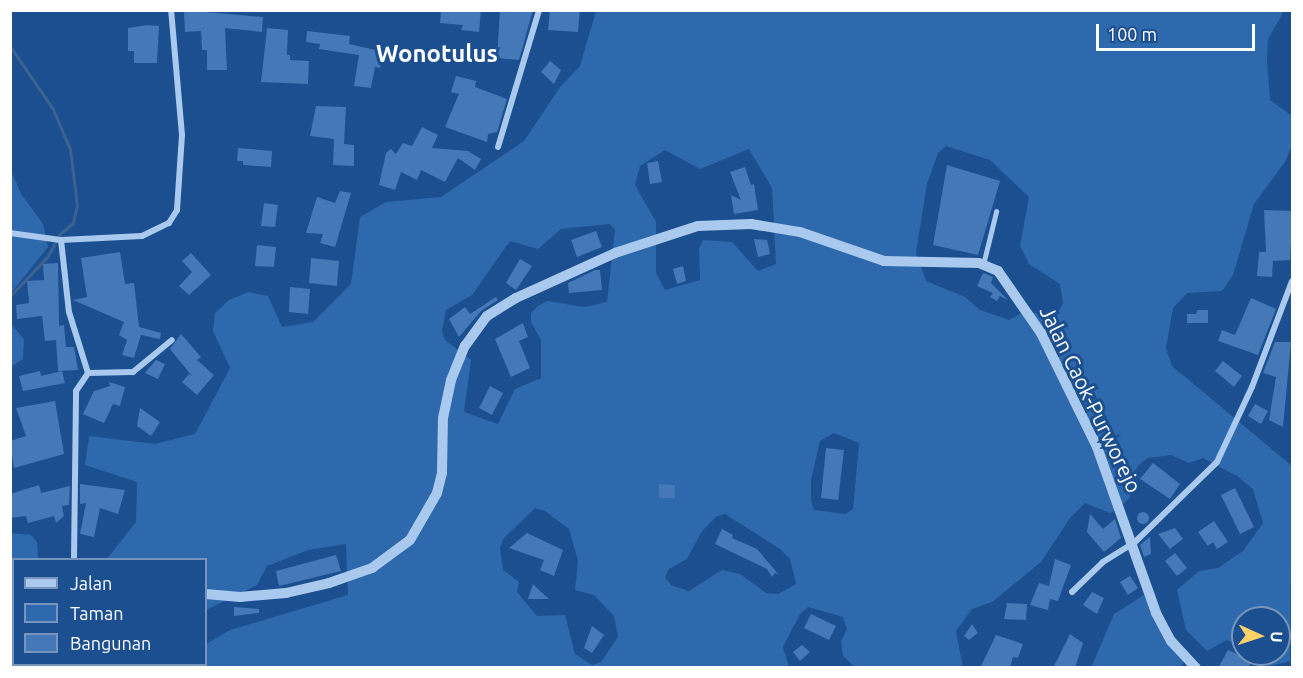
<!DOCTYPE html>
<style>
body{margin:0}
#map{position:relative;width:1303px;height:678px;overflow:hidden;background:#1b4f8f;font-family:Ubuntu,sans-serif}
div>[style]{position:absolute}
.green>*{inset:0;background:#2e69ad}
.stream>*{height:3px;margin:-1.5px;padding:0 1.5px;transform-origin:1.5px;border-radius:1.5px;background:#3c6290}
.building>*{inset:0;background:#4478b7}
.round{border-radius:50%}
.service>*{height:4.5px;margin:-2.25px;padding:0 2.25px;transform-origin:2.25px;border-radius:2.25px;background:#a9c9ee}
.minor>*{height:6px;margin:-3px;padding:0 3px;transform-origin:3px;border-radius:3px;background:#a9c9ee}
.tertiary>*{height:10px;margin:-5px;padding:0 5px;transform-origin:5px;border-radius:5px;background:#a9c9ee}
span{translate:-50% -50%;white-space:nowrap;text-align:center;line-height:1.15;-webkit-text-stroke:6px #1b4f8f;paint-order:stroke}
.street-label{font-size:21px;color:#fff}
.quarter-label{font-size:24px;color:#fff;font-weight:700}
.frame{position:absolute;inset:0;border:12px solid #fff;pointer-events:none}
.legend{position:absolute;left:12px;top:558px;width:195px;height:108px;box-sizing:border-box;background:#1b4f8f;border:2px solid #7695bc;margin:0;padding:8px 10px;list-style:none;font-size:18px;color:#fff}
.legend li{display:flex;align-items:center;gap:12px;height:30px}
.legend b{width:30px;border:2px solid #7695bc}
.north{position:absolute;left:1231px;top:606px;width:60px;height:60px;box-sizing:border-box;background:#1b4f8f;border:2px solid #7695bc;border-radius:50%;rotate:93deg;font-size:16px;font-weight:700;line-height:24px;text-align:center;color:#fff}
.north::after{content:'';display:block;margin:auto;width:21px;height:27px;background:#ffd166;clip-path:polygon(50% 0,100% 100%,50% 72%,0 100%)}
.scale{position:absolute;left:1096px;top:24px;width:159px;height:27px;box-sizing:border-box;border:3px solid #fff;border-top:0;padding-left:8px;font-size:18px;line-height:21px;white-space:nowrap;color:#fff;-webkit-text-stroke:4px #1b4f8f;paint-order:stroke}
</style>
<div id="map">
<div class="green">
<div style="clip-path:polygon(evenodd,596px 11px,1284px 11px,1268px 39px,1267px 60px,1270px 100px,1292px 116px,1292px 145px,1285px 162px,1254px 204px,1233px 275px,1222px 291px,1187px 293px,1173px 308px,1166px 348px,1172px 366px,1292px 466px,1290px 661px,1269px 666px,1253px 654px,1279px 654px,1279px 618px,1243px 618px,1243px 647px,1227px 640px,1207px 651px,1186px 630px,1177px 590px,1199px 571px,1218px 568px,1243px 551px,1263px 523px,1253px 489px,1237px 476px,1203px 458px,1189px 463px,1171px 455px,1148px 458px,1139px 465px,1133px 473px,1130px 497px,1117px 510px,1110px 513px,1085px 503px,1070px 518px,1041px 562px,992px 602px,972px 609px,956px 631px,963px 668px,855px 667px,843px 656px,841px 642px,847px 629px,843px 617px,808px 607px,800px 614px,783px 647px,789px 667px,168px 667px,206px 664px,206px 644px,230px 630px,348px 595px,346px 544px,308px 550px,267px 566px,257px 585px,206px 610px,206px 560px,107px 559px,136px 522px,137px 482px,85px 465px,89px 436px,155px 444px,195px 434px,230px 368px,213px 331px,215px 313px,229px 300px,248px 292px,268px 296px,282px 327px,313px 322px,351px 284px,360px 217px,386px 202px,441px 197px,524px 141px,560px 87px,580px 66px,596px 11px,946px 146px,990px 160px,1029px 197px,1020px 246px,1029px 264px,1060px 284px,1063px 303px,1058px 312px,1049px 315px,1025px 311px,1009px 320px,980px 310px,965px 297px,926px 281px,916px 253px,927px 184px,938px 153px,946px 146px,596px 11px,749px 149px,772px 188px,776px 264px,758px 271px,732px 242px,703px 240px,699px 248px,700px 280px,665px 290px,656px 273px,656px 222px,635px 185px,640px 166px,665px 150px,700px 169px,749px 149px,596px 11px,610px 224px,615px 230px,607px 302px,584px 307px,547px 301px,538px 306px,531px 313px,531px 322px,541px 340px,541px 378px,515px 389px,498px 424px,464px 412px,471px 360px,445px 340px,442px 331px,446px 310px,472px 295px,510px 241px,538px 249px,561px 229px,610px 224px,596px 11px,834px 433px,859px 443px,853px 509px,845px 514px,814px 510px,811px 501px,811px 480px,820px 441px,834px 433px,596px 11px,535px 508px,545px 511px,569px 529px,578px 561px,575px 590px,594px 595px,614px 616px,618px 637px,601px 662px,592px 665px,575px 654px,565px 615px,537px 616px,517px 592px,519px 582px,503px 570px,500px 548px,503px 539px,535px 508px,596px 11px,725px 514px,780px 549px,790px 559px,796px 584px,778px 594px,766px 593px,740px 574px,722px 570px,689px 591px,671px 585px,665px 577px,669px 569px,687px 559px,702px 531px,716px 517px,725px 514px)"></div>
<div style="clip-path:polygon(10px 168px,21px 194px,43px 224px,48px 247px,11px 293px)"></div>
<div style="clip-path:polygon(11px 305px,12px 325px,24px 339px,23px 359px,11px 367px)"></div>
<div style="clip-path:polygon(11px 533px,31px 535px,37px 542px,38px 559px,14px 560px,11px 580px)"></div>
<div style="clip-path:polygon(1144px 595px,1167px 643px,1184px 663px,1178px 668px,1091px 668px,1114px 614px)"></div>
</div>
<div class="stream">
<div style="left:10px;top:46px;width:76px;rotate:55.7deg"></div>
<div style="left:53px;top:109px;width:43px;rotate:67deg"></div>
<div style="left:70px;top:149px;width:56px;rotate:82.9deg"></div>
<div style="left:77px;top:205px;width:18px;rotate:103deg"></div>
<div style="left:73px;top:223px;width:17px;rotate:140deg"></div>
<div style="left:60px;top:234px;width:26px;rotate:119deg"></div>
<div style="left:47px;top:257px;width:54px;rotate:133.5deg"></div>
</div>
<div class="building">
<div style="clip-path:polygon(184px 10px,263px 17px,262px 32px,225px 28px,227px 70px,207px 70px,207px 50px,202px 50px,201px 31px,185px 32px)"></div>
<div style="clip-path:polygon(441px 10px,481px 10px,479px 32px,461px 30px,463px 25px,440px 23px)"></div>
<div style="clip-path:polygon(500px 10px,533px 10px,519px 60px,497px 58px)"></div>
<div style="clip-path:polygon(550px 10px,580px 10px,578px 32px,548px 30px)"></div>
<div style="clip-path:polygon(147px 25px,159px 26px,157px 63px,134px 63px,134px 51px,128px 51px,128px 28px)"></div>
<div style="clip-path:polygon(267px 28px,288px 30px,287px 55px,290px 55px,290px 60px,309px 61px,308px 84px,261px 82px)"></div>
<div style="clip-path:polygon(307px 31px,350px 36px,349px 44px,384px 52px,380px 68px,375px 67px,371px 88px,354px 86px,359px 55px,319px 49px,320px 44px,306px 42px)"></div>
<div style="clip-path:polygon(550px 61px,561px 70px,554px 84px,541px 72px)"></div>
<div style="clip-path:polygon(456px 76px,476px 81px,475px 87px,507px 99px,497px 132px,488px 134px,487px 142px,445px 127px,459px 94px,451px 92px)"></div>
<div style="clip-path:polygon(316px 106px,346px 107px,344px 144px,354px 145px,354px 166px,333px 165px,334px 139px,310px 136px)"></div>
<div style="clip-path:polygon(422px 127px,438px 135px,432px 148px,468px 151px,481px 159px,475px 170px,458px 158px,445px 182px,421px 170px,417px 180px,401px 172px,395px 190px,379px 185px,386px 153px,391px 149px,396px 154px,403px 143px,412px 146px)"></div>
<div style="clip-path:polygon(238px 148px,272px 151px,271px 167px,243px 165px,243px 161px,237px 161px)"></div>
<div style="clip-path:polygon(658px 161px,662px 182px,650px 184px,647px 163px)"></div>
<div style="clip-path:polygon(947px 165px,1000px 181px,978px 255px,933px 245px)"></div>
<div style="clip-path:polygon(745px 167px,751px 185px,754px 184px,758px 210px,734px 214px,731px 195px,741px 200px,730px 172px)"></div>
<div style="clip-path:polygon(340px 191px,351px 193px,335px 247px,320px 243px,323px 234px,306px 233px,317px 197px,335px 203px)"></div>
<div style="clip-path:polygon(264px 203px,278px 205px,275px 227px,261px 226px)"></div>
<div style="clip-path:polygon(1264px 210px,1293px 211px,1290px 260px,1273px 261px,1272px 277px,1257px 276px,1259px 252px,1266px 252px)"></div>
<div style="clip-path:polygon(596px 231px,602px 247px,577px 257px,571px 240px)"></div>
<div style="clip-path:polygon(754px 239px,767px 240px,770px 254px,758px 257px)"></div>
<div style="clip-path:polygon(257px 245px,276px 247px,274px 267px,255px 266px)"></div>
<div style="clip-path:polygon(120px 252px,125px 284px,134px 283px,139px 327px,161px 333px,160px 339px,141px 335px,134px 358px,122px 355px,127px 340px,119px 335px,124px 322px,73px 300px,87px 297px,81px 258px)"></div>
<div style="clip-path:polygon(191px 253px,211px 275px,189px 295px,179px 286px,192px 272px,182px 261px)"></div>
<div style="clip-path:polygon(311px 258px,339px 261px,337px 286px,309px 283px)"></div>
<div style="clip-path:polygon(520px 259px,532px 266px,516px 290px,506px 283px)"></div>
<div style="clip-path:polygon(58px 263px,59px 326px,64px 325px,66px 347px,74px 347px,78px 370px,58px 371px,56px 340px,45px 341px,42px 316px,17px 319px,16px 305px,29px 303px,27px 281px,44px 280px,43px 264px)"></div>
<div style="clip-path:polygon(683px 266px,686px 281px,677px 284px,673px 269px)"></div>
<div style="clip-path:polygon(595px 270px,600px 270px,602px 290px,569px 293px,568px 283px)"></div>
<div style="clip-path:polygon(983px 273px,993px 277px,991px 283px,1008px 300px,1000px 296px,997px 301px,990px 297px,993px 293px,977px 286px)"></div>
<div style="clip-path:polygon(290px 287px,310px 289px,308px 314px,289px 312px)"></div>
<div style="clip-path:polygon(496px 297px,498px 300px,481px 311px,459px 337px,449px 319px,465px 307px,470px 314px)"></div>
<div style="clip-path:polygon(1251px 298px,1276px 309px,1258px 355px,1218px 341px,1222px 330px,1235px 335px)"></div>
<div style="clip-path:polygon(1197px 310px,1208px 310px,1208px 323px,1187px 323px,1187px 314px,1196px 314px)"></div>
<div style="clip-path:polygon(523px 323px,528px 337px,519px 341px,530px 368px,511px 377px,495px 339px)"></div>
<div style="clip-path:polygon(181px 334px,201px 357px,197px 360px,214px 375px,197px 395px,182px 382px,189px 374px,192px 376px,170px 349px)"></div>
<div style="clip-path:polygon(1275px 342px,1291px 342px,1283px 427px,1269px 420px,1276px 377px,1263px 373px)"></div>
<div style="clip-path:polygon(156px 360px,165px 364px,158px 379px,145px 373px)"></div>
<div style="clip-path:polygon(1223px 361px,1242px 376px,1234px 387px,1215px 371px)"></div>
<div style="clip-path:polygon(40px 371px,41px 376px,62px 371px,65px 383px,23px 391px,19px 376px)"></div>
<div style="clip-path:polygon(109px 382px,125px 387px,120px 406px,113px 404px,104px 423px,83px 414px,94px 391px,110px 386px)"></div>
<div style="clip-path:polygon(490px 386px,503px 393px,492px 415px,479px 408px)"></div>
<div style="clip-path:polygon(55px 401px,64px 454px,14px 468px,10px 441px,26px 436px,16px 408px)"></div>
<div style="clip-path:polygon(1255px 404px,1268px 411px,1261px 424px,1248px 416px)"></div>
<div style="clip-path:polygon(140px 408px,160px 422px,151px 436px,137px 426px)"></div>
<div style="clip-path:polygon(826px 448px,844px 450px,838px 500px,821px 498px)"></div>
<div style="clip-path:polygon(1153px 463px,1180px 484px,1170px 499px,1140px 479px)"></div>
<div style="clip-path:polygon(80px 484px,125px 490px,118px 514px,100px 508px,94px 537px,80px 534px,86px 503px,80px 504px)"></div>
<div style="clip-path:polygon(659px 484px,675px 485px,675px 498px,659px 498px)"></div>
<div style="clip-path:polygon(39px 485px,41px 493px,70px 486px,69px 505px,62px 506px,64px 516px,56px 523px,54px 516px,28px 523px,26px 516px,10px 518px,10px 494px)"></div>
<div style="clip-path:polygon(1235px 488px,1254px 527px,1240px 534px,1221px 495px)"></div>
<div class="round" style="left:1137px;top:512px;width:12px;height:12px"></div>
<div style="clip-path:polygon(1090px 514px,1103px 529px,1115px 519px,1121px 538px,1104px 552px,1087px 532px)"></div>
<div style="clip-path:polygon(1214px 521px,1228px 542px,1217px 549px,1213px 542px,1208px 546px,1198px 532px)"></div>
<div style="clip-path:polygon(1175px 528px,1183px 539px,1170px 549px,1158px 534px)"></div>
<div style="clip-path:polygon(722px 529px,733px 535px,732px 538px,757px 549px,779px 575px,775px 573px,772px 577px,767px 569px,715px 544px)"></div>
<div style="clip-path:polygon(527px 533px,563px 550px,554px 576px,540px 570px,544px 560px,509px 548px)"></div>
<div style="clip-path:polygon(1150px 537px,1151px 554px,1144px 557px,1140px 545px)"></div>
<div style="clip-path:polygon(1175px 553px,1187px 568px,1177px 576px,1165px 561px)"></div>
<div style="clip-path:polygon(336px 555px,341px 571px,279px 586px,276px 571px)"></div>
<div style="clip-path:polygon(1055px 559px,1071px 565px,1058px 601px,1050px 599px,1048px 610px,1030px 605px,1039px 583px,1049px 586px)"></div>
<div style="clip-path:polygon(1130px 576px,1138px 588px,1128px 595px,1120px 582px)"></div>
<div style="clip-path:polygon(533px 584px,539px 590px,549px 599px,528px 599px)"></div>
<div style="clip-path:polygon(1092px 592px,1104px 598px,1097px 614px,1083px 605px)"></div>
<div style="clip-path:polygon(1007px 603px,1027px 604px,1026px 620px,1004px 619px)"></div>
<div style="clip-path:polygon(234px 607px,259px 609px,259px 613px,234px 616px)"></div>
<div style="clip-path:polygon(811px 614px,836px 626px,829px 640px,804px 628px)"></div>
<div style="clip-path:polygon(972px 624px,978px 633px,969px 640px,964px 636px)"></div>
<div style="clip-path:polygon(592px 626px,604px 635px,592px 653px,584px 648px)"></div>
<div style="clip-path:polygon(1070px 634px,1083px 643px,1075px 668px,1053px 668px)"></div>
<div style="clip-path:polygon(996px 635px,1023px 644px,1018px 658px,1013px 657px,1010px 668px,980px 668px)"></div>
<div style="clip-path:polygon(802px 645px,810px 652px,800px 661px,793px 652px)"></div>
<div style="clip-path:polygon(1228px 650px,1252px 661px,1248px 668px,1218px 668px)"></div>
</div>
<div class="service">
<div style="left:983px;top:265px;width:55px;rotate:-76.2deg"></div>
</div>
<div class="minor">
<div style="left:498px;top:147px;width:143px;rotate:-73.3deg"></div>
<div style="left:10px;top:233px;width:51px;rotate:7.8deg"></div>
<div style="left:61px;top:240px;width:81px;rotate:-2.8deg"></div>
<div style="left:142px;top:236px;width:30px;rotate:-26deg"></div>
<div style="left:169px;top:223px;width:15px;rotate:-58deg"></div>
<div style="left:177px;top:210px;width:75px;rotate:-86.2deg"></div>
<div style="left:182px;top:135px;width:125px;rotate:-95deg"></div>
<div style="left:61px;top:240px;width:72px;rotate:83.7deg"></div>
<div style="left:69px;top:312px;width:64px;rotate:72.7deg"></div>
<div style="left:74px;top:560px;width:169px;rotate:-89.3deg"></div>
<div style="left:76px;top:391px;width:22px;rotate:-56deg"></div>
<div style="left:88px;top:373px;width:45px;rotate:-1.3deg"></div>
<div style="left:133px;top:372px;width:50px;rotate:-39.4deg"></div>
<div style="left:1072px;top:592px;width:43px;rotate:-44.1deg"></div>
<div style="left:1103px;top:562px;width:36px;rotate:-32deg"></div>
<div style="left:1134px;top:543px;width:116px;rotate:-44.3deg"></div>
<div style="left:1217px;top:462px;width:83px;rotate:-65deg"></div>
<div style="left:1252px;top:387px;width:113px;rotate:-69.3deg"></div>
<div style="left:10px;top:601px;width:4px;rotate:-27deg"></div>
</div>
<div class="tertiary">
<div style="left:10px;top:577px;width:4px;rotate:14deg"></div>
<div style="left:206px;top:594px;width:34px;rotate:5deg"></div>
<div style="left:240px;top:597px;width:46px;rotate:-5deg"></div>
<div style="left:286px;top:593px;width:44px;rotate:-13.1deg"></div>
<div style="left:329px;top:583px;width:46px;rotate:-19.2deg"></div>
<div style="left:372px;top:568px;width:47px;rotate:-36.4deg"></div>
<div style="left:410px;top:540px;width:54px;rotate:-60.1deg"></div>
<div style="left:437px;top:493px;width:21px;rotate:-76deg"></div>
<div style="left:442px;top:473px;width:55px;rotate:-89deg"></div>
<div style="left:443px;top:418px;width:39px;rotate:-78deg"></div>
<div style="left:451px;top:380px;width:37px;rotate:-68deg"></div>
<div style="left:465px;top:346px;width:37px;rotate:-54deg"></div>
<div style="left:487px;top:316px;width:34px;rotate:-32deg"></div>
<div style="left:516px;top:298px;width:109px;rotate:-24.4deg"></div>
<div style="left:615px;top:253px;width:87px;rotate:-18deg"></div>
<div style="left:698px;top:226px;width:53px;rotate:-2.2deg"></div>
<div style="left:751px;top:224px;width:50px;rotate:9.3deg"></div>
<div style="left:800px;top:232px;width:89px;rotate:19deg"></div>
<div style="left:884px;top:261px;width:95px;rotate:1.2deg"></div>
<div style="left:979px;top:263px;width:21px;rotate:23deg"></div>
<div style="left:998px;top:271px;width:75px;rotate:55.3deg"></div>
<div style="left:1041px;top:333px;width:127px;rotate:63.8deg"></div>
<div style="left:1097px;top:447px;width:176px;rotate:70.4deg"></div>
<div style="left:1156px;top:613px;width:32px;rotate:62deg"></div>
<div style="left:1171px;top:641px;width:37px;rotate:47deg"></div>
</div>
<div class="street-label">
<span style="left:1091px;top:399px;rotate:64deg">Jalan Caok-Purworejo</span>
</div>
<div class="quarter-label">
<span style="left:437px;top:54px">Wonotulus</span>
</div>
<div class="frame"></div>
<ul class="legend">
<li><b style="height:8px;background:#a9c9ee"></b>Jalan</li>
<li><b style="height:16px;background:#2e69ad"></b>Taman</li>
<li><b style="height:16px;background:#4478b7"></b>Bangunan</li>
</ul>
<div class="north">U</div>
<div class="scale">100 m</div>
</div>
